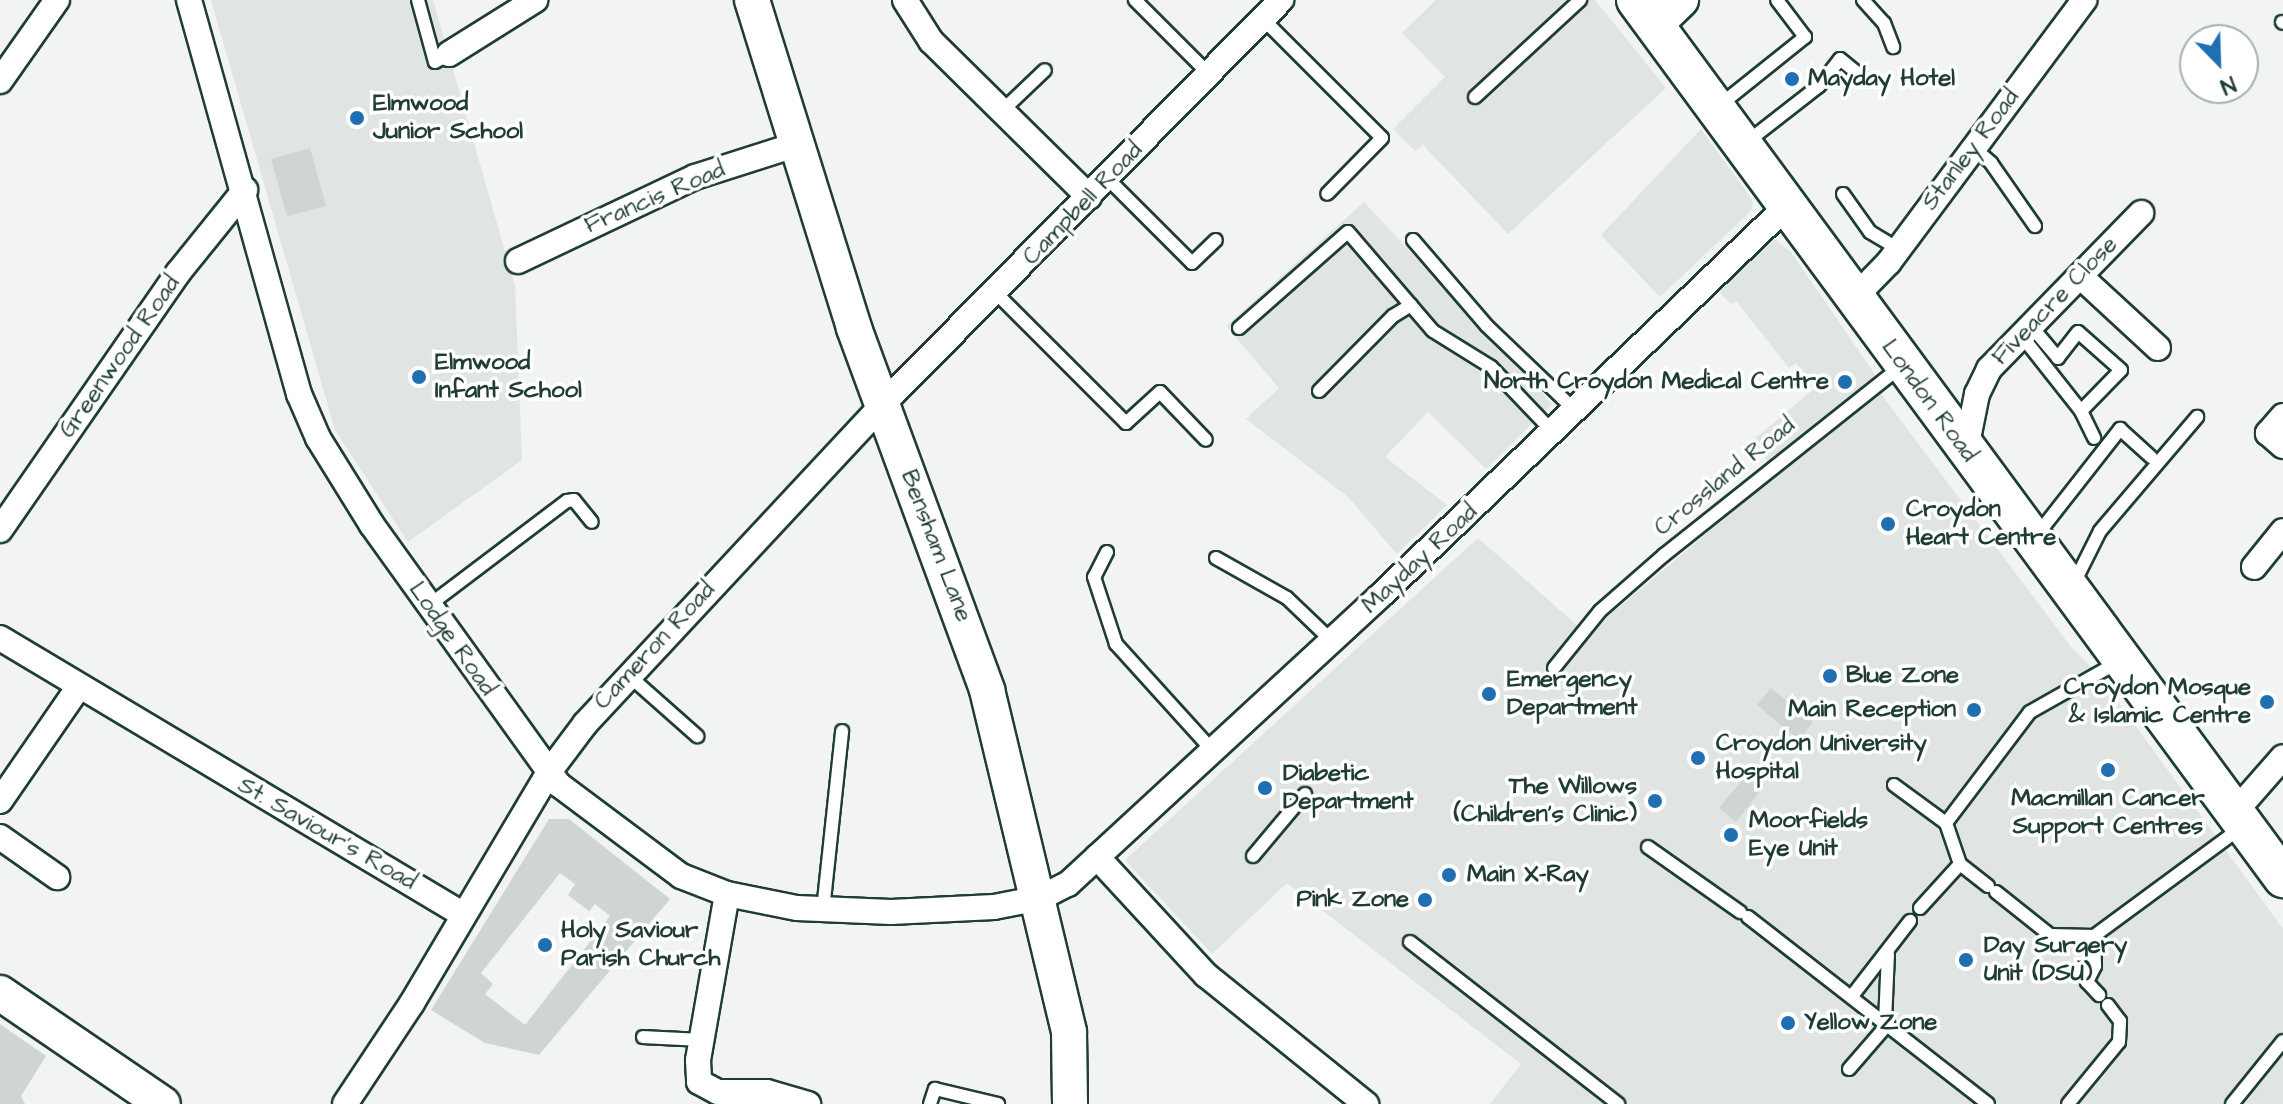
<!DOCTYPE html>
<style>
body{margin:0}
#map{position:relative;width:2283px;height:1104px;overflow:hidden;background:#f2f3f3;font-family:"Architects Daughter",sans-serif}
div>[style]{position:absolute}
.built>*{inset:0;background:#e0e4e3}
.green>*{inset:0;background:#ced5d3}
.roads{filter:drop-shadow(2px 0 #1f3d34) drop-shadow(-2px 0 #1f3d34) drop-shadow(0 2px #1f3d34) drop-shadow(0 -2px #1f3d34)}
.lane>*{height:12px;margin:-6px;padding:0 6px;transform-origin:6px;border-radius:6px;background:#fff}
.street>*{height:24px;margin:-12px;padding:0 12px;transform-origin:12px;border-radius:12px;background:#fff}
.secondary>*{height:34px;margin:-17px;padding:0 17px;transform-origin:17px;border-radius:17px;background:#fff}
.primary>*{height:38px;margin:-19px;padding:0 19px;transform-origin:19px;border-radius:19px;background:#fff}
.dots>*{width:22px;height:22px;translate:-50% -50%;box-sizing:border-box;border:4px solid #fff;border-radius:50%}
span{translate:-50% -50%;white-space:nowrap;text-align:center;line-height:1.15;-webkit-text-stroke:7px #fff;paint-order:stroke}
.poi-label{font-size:24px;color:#1f3d34;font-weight:700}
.left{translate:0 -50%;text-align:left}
.right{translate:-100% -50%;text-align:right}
.street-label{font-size:24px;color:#1f3d34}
.north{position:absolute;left:2179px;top:24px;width:80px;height:80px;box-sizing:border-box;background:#fff;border:2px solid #a5b1ae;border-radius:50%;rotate:157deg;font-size:22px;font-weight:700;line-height:32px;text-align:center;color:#1f3d34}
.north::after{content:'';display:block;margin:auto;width:28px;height:36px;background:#1f6fb2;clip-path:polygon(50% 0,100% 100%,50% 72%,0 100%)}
</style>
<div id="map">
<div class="built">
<div style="clip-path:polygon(211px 0,433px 0,515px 286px,522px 460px,408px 542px,335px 430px)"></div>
<div style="clip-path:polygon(1436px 0,1595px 0,1666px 88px,1508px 234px,1423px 145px,1415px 151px,1393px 129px,1445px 77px,1402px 33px)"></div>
<div style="clip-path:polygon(1701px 129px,1753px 201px,1752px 210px,1660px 297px,1601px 235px)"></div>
<div style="clip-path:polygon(1364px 202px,1552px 404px,1486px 469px,1428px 412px,1385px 457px,1447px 505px,1397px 554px,1348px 497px,1246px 419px,1279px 388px,1226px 326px)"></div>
<div style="clip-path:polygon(1773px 238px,1791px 252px,1876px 376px,1769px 463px,1752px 441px,1815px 388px,1796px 363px,1789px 368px,1736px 301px,1731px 304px,1719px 292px)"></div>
<div style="clip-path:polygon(1878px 390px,2071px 647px,2098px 674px,2283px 929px,2283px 1104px,1490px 1104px,1521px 1064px,1287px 883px,1212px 954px,1125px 860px,1478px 538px,1587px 634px)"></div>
</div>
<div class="green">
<div style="clip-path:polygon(310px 148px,326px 206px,287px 216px,271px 159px)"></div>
<div style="clip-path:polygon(1771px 688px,1813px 722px,1799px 740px,1757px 705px)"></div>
<div style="clip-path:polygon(1749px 772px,1765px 785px,1736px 822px,1719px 808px)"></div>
<div style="clip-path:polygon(evenodd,549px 819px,569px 819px,670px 899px,539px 1055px,485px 1043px,431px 1010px,549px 819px,560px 873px,575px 884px,568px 895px,589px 911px,595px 904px,610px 916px,525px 1025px,485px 994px,493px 984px,481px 973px,560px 873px)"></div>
<div style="clip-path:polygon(0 1024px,46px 1056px,21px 1096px,25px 1104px,0 1104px)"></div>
</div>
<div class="roads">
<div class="lane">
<div style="left:418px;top:0;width:64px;rotate:74.7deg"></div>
<div style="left:435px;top:62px;width:16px;rotate:-30deg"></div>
<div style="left:1135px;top:0;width:105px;rotate:45deg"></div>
<div style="left:1863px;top:0;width:31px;rotate:48deg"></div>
<div style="left:1884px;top:23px;width:26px;rotate:69deg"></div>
<div style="left:1263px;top:19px;width:168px;rotate:45deg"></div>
<div style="left:1382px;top:138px;width:78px;rotate:134.5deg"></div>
<div style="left:2282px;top:22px;width:1px;rotate:45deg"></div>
<div style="left:1475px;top:97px;width:143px;rotate:-42.7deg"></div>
<div style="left:1720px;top:105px;width:109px;rotate:-38.7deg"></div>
<div style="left:1805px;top:37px;width:46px;rotate:-127.1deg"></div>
<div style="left:1002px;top:111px;width:59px;rotate:-43.6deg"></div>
<div style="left:1747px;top:142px;width:91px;rotate:-37.9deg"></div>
<div style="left:1819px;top:86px;width:34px;rotate:-52deg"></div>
<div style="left:1840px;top:59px;width:28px;rotate:39deg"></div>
<div style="left:1974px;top:148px;width:23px;rotate:41deg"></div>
<div style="left:1991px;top:163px;width:77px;rotate:55.1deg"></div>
<div style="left:1107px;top:178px;width:120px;rotate:45deg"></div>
<div style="left:1192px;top:263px;width:33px;rotate:-44deg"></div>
<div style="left:1843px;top:194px;width:47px;rotate:54.6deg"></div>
<div style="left:1870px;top:232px;width:31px;rotate:31deg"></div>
<div style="left:1413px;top:240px;width:113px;rotate:49.3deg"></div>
<div style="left:1487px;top:326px;width:122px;rotate:43.7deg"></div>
<div style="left:996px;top:293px;width:184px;rotate:45deg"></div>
<div style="left:1126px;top:423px;width:46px;rotate:-42.4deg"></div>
<div style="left:1160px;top:392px;width:66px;rotate:46.2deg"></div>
<div style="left:1239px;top:328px;width:145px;rotate:-41.4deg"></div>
<div style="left:1348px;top:232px;width:130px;rotate:49.4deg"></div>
<div style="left:1433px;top:331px;width:68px;rotate:31.8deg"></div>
<div style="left:1491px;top:367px;width:90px;rotate:46.4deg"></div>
<div style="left:2021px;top:335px;width:97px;rotate:51.7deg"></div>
<div style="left:2081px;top:411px;width:57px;rotate:-45.7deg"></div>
<div style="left:2121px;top:370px;width:57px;rotate:-138.5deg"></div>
<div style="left:2078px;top:332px;width:33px;rotate:128deg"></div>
<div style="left:2058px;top:358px;width:42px;rotate:-130.2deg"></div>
<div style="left:1319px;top:391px;width:105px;rotate:-45.4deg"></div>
<div style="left:1393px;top:316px;width:21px;rotate:-31deg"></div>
<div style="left:2081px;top:411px;width:30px;rotate:64deg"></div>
<div style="left:2037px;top:535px;width:135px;rotate:-51.9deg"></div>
<div style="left:2120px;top:429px;width:42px;rotate:42.1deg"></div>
<div style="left:1107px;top:552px;width:28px;rotate:117deg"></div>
<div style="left:1094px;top:577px;width:71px;rotate:71.8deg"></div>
<div style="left:1116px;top:644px;width:144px;rotate:47.8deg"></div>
<div style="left:1216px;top:558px;width:81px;rotate:29.4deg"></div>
<div style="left:1287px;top:598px;width:62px;rotate:43.7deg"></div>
<div style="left:2074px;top:583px;width:58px;rotate:-63.4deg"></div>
<div style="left:2100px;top:531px;width:150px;rotate:-49.6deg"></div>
<div style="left:428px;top:606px;width:174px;rotate:-37.1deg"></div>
<div style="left:567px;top:501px;width:7px;rotate:-8deg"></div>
<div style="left:574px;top:500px;width:28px;rotate:51deg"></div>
<div style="left:1554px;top:668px;width:73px;rotate:-51.1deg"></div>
<div style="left:1600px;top:611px;width:85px;rotate:-41.2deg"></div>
<div style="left:1664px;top:555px;width:302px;rotate:-38.5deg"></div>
<div style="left:627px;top:674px;width:94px;rotate:41.5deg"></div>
<div style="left:1894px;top:785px;width:64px;rotate:36.2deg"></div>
<div style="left:1648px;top:847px;width:113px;rotate:35.2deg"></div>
<div style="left:1253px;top:856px;width:81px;rotate:-50deg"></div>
<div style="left:1988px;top:886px;width:36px;rotate:-142deg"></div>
<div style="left:1960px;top:864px;width:43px;rotate:-108.9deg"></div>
<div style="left:1946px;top:823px;width:139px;rotate:-52.9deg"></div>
<div style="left:2030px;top:712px;width:103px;rotate:-29.5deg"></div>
<div style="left:1996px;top:892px;width:69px;rotate:38.5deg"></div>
<div style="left:2050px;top:935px;width:44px;rotate:1.3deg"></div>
<div style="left:2094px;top:936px;width:184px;rotate:-36.4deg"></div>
<div style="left:1920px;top:908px;width:59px;rotate:-47.7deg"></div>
<div style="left:823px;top:910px;width:180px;rotate:-83.9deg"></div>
<div style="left:1748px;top:917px;width:304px;rotate:37.9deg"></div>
<div style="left:2094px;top:936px;width:30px;rotate:88deg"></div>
<div style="left:2095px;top:966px;width:18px;rotate:117deg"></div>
<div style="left:2087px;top:982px;width:18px;rotate:47deg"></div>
<div style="left:1410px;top:942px;width:264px;rotate:37.9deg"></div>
<div style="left:1852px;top:996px;width:95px;rotate:-52.3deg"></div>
<div style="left:1885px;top:1022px;width:68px;rotate:-87.5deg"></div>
<div style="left:643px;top:1037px;width:58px;rotate:3deg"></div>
<div style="left:1849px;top:1069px;width:60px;rotate:-49.1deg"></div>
<div style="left:930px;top:1104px;width:16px;rotate:-72deg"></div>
<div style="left:935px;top:1089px;width:65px;rotate:13.4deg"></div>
<div style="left:2068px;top:1104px;width:80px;rotate:-50.6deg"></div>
<div style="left:2119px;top:1042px;width:21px;rotate:-87deg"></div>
<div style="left:2120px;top:1021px;width:20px;rotate:-127deg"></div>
<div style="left:2232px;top:1104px;width:81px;rotate:-51deg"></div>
</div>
<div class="street">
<div style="left:189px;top:0;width:409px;rotate:74.4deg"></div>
<div style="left:299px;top:394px;width:48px;rotate:66.6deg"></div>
<div style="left:318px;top:438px;width:102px;rotate:58.2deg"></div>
<div style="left:372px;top:525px;width:319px;rotate:54.3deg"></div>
<div style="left:558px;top:784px;width:154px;rotate:36.8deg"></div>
<div style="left:681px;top:876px;width:49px;rotate:21.4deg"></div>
<div style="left:727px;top:894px;width:71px;rotate:11.3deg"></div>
<div style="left:797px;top:908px;width:94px;rotate:2.4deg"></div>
<div style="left:891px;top:912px;width:103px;rotate:-2.8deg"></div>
<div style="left:994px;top:907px;width:47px;rotate:-11.1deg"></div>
<div style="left:1040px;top:898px;width:31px;rotate:-27deg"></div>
<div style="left:1068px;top:884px;width:425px;rotate:-42.7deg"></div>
<div style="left:1380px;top:596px;width:565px;rotate:-43.78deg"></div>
<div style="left:905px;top:0;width:49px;rotate:57.6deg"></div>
<div style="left:931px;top:41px;width:222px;rotate:44.6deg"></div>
<div style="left:449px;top:54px;width:102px;rotate:-32.1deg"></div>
<div style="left:0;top:81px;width:99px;rotate:-54.9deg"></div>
<div style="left:518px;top:261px;width:196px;rotate:-25.4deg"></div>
<div style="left:695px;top:177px;width:105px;rotate:-17.7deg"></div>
<div style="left:2080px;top:276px;width:106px;rotate:42.7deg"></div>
<div style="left:1855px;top:297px;width:49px;rotate:-45.8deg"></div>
<div style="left:1889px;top:262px;width:327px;rotate:-53.3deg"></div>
<div style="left:2283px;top:416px;width:23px;rotate:131deg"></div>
<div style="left:2268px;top:433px;width:20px;rotate:41deg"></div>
<div style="left:1960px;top:445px;width:14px;rotate:-51deg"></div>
<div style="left:1969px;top:434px;width:41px;rotate:-78.7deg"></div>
<div style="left:1977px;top:394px;width:28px;rotate:-64deg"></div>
<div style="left:1989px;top:369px;width:218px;rotate:-45.7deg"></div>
<div style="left:0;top:530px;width:313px;rotate:-55.3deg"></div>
<div style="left:178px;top:273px;width:107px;rotate:-51.1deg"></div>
<div style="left:2254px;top:567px;width:46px;rotate:-51.1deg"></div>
<div style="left:0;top:638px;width:538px;rotate:30.85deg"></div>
<div style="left:0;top:801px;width:137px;rotate:-55.4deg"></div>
<div style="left:2234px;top:813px;width:74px;rotate:-48.8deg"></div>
<div style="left:0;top:837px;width:70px;rotate:35.1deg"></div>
<div style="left:1097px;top:857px;width:161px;rotate:47.3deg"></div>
<div style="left:1206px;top:975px;width:206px;rotate:38.9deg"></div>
<div style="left:727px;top:894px;width:169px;rotate:99.9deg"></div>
<div style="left:698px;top:1060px;width:22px;rotate:87deg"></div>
<div style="left:699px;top:1082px;width:21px;rotate:28deg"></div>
<div style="left:718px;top:1092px;width:49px"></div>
<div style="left:767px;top:1092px;width:43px;rotate:16.3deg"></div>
<div style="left:345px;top:1104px;width:121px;rotate:-56.4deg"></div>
<div style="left:412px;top:1003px;width:269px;rotate:-59.3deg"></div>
<div style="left:549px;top:772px;width:60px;rotate:-53.1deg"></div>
<div style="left:585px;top:724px;width:453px;rotate:-47deg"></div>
<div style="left:894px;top:393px;width:552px;rotate:-45.44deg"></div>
</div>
<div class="secondary">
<div style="left:752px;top:0;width:343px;rotate:72.7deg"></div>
<div style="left:854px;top:328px;width:386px;rotate:69.8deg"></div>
<div style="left:987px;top:690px;width:352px;rotate:76.5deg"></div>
<div style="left:1069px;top:1032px;width:72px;rotate:89.2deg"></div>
<div style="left:1656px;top:24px;width:35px;rotate:-44deg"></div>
<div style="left:0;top:993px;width:197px;rotate:34.3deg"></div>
</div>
<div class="primary">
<div style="left:1636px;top:0;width:1091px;rotate:53.61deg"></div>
</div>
</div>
<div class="dots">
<div style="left:1792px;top:79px;background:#1f6fb2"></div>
<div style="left:357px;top:118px;background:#1f6fb2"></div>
<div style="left:419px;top:377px;background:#1f6fb2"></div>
<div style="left:1845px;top:382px;background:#1f6fb2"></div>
<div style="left:1888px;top:524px;background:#1f6fb2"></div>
<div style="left:1830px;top:676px;background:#1f6fb2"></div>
<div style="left:1489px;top:694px;background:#1f6fb2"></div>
<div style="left:2267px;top:702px;background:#1f6fb2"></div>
<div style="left:1974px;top:710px;background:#1f6fb2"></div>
<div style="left:1698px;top:758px;background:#1f6fb2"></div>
<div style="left:2108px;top:770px;background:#1f6fb2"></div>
<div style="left:1265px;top:788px;background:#1f6fb2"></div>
<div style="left:1655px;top:801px;background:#1f6fb2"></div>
<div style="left:1731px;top:835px;background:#1f6fb2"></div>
<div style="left:1449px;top:875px;background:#1f6fb2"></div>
<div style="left:1425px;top:900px;background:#1f6fb2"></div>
<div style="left:545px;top:945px;background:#1f6fb2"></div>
<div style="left:1966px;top:960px;background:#1f6fb2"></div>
<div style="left:1788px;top:1023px;background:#1f6fb2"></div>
</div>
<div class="poi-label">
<span class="left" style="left:1808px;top:79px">Mayday Hotel</span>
<span class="left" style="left:373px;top:118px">Elmwood<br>Junior School</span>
<span class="left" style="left:435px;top:377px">Elmwood<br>Infant School</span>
<span class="right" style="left:1829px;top:382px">North Croydon Medical Centre</span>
<span class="left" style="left:1906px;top:524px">Croydon<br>Heart Centre</span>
<span class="left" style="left:1846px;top:676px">Blue Zone</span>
<span class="left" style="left:1507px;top:694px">Emergency<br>Department</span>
<span class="right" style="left:2251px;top:702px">Croydon Mosque<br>&amp; Islamic Centre</span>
<span class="right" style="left:1956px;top:710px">Main Reception</span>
<span class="left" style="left:1716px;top:758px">Croydon University<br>Hospital</span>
<span class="left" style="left:1283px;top:788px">Diabetic<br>Department</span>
<span class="right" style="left:1637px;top:801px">The Willows<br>(Children's Clinic)</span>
<span style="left:2108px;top:813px">Macmillan Cancer<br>Support Centres</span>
<span class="left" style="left:1749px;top:835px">Moorfields<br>Eye Unit</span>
<span class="left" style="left:1467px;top:875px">Main X-Ray</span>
<span class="right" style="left:1409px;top:900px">Pink Zone</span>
<span class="left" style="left:561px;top:945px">Holy Saviour<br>Parish Church</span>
<span class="left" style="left:1984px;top:960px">Day Surgery<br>Unit (DSU)</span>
<span class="left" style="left:1804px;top:1023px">Yellow Zone</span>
</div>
<div class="street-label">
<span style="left:1971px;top:150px;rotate:-53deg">Stanley Road</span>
<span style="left:655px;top:198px;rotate:-23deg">Francis Road</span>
<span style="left:1083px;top:204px;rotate:-46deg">Campbell Road</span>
<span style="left:2055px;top:301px;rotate:-46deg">Fiveacre Close</span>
<span style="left:120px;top:357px;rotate:-55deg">Greenwood Road</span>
<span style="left:1929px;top:401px;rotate:54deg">London Road</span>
<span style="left:1725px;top:477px;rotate:-39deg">Crossland Road</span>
<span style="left:936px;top:546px;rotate:69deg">Bensham Lane</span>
<span style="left:1420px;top:559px;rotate:-43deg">Mayday Road</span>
<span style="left:452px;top:639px;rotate:55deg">Lodge Road</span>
<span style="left:655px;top:646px;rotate:-47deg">Cameron Road</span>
<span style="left:327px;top:834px;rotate:30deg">St. Saviour's Road</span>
</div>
<div class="north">N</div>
</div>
